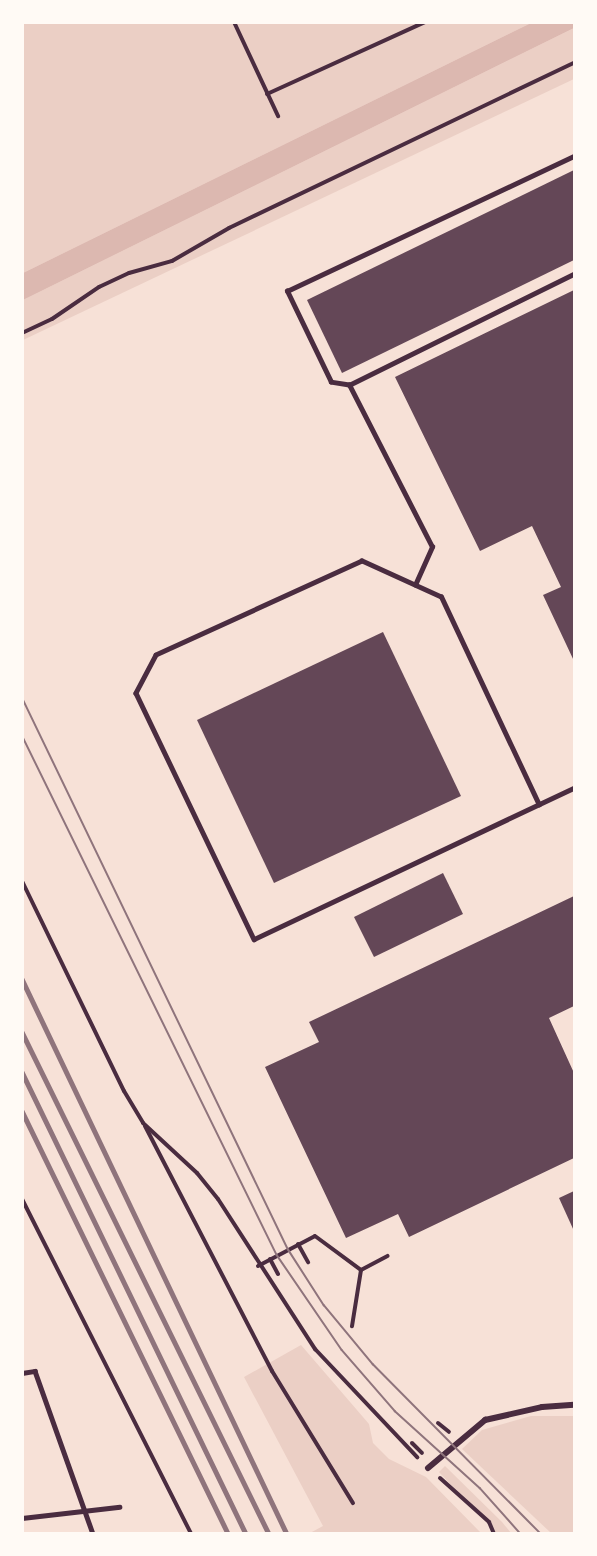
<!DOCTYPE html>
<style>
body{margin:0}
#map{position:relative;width:597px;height:1556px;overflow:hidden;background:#f7e1d7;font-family:"Times New Roman",serif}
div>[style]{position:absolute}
.green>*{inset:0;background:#ebcfc5}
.water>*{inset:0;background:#dcb8b0}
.building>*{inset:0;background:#644757}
.path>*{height:4px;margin:-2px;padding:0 2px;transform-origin:2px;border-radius:2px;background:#4a2c40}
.service>*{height:4.5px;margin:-2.25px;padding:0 2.25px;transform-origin:2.25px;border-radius:2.25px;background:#4a2c40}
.minor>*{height:6px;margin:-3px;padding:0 3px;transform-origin:3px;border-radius:3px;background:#4a2c40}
.tram>*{height:1.5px;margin:-0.75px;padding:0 0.75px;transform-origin:0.75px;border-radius:0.75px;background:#8f747c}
.rail>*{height:4.5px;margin:-2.25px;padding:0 2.25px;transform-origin:2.25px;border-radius:2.25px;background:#8f747c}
span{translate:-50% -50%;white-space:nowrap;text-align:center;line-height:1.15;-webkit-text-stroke:4.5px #fffaf5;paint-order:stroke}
.frame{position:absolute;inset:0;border:24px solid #fffaf5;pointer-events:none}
</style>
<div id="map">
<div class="green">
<div style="clip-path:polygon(23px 23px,531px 23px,23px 273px)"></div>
<div style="clip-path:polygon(574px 28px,574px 79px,23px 340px,23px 300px)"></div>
<div style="clip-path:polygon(301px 1345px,369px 1424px,373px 1443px,389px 1459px,426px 1477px,481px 1533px,310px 1533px,323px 1526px,244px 1377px)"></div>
<div style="clip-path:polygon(531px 1416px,574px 1416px,574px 1533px,551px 1533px,462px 1449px,482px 1430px)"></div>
<div style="clip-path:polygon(445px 1466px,502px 1522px,511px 1533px,496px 1533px,439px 1472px)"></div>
</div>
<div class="water">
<div style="clip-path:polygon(531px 23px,574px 23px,574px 28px,23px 300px,23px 273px)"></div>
</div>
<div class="building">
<div style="clip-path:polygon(574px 170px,574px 260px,342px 373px,307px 300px)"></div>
<div style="clip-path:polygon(574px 290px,574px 661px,543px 595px,561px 587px,532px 526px,480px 551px,395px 377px)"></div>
<div style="clip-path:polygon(383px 632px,461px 796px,274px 883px,197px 720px)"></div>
<div style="clip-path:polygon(443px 873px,463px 914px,374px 957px,354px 917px)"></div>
<div style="clip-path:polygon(574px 896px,574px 1006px,549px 1018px,574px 1073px,574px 1158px,409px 1237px,398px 1214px,346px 1238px,265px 1067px,319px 1042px,309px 1022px)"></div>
<div style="clip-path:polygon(574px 1191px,574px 1231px,559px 1198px)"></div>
</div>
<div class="path">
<div style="left:234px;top:22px;width:104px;rotate:64.9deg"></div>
<div style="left:267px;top:94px;width:174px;rotate:-24.5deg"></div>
<div style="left:22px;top:333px;width:33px;rotate:-25deg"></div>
<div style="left:52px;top:319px;width:57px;rotate:-34.2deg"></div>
<div style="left:99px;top:287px;width:33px;rotate:-25deg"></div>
<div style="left:129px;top:273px;width:45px;rotate:-15.6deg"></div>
<div style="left:172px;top:261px;width:66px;rotate:-30.1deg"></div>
<div style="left:229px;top:228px;width:382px;rotate:-25.6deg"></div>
<div style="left:22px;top:881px;width:233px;rotate:64.1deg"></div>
<div style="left:124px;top:1091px;width:37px;rotate:59deg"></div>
<div style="left:143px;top:1123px;width:74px;rotate:42.8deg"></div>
<div style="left:197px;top:1173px;width:33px;rotate:51deg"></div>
<div style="left:218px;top:1199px;width:179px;rotate:57.1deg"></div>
<div style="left:315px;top:1349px;width:149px;rotate:46.6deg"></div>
<div style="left:145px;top:1126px;width:276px;rotate:62.6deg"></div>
<div style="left:272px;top:1371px;width:155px;rotate:58.5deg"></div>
<div style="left:22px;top:1199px;width:375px;rotate:63.2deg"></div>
<div style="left:298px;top:1244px;width:21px;rotate:61deg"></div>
<div style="left:270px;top:1259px;width:17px;rotate:62deg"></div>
<div style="left:258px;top:1266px;width:64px;rotate:-27.8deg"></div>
<div style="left:315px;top:1236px;width:57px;rotate:36.5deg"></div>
<div style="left:361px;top:1270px;width:57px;rotate:99.1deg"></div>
<div style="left:361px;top:1270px;width:30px;rotate:-28deg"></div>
<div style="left:438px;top:1423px;width:14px;rotate:39deg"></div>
<div style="left:412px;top:1443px;width:14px;rotate:45deg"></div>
<div style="left:440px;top:1478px;width:66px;rotate:41.9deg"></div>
<div style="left:489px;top:1522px;width:13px;rotate:67deg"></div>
</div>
<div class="service">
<div style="left:349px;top:385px;width:18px;rotate:-171deg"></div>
<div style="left:331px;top:382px;width:101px;rotate:-115.8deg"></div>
<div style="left:287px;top:291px;width:317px;rotate:-25.2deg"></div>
<div style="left:415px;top:585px;width:42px;rotate:-65.9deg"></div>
<div style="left:432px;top:547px;width:182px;rotate:-117.1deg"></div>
<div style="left:349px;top:385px;width:251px;rotate:-26.3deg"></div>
<div style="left:539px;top:805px;width:230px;rotate:-115.2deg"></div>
<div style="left:441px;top:597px;width:87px;rotate:-155.5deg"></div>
<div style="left:362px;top:561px;width:226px;rotate:155.5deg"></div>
<div style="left:156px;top:655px;width:43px;rotate:117.8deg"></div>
<div style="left:136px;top:693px;width:273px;rotate:64.4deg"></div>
<div style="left:254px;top:939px;width:354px;rotate:-25.3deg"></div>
<div style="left:22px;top:1373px;width:13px;rotate:-9deg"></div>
<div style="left:35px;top:1371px;width:173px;rotate:70.4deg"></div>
<div style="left:22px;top:1518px;width:98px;rotate:-6.5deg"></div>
</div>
<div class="minor">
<div style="left:428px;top:1468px;width:75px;rotate:-40.1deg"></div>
<div style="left:485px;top:1420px;width:58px;rotate:-12.8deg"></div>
<div style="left:542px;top:1407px;width:32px;rotate:-4deg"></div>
</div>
<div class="tram">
<div style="left:22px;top:697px;width:613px;rotate:64.27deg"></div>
<div style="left:288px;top:1249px;width:67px;rotate:57.3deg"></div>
<div style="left:324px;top:1305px;width:77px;rotate:50.3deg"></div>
<div style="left:373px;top:1364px;width:239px;rotate:45.3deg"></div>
<div style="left:22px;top:735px;width:579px;rotate:63.88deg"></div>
<div style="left:277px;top:1255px;width:115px;rotate:55.6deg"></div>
<div style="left:342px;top:1350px;width:81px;rotate:49deg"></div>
<div style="left:395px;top:1411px;width:115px;rotate:42.2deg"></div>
<div style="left:480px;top:1488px;width:62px;rotate:48.3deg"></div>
</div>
<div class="rail">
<div style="left:22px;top:979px;width:615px;rotate:64.48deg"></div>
<div style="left:22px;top:1032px;width:559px;rotate:63.8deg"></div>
<div style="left:22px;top:1072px;width:513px;rotate:64.13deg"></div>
<div style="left:22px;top:1111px;width:470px;rotate:64deg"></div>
</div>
<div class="frame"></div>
</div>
